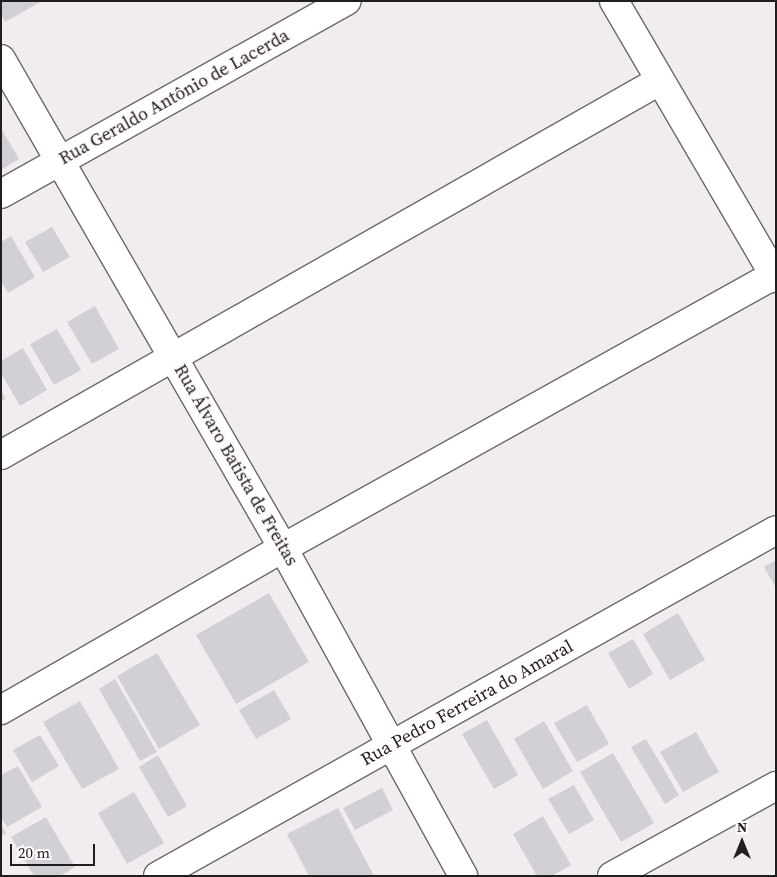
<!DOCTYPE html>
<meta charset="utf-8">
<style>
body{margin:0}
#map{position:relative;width:777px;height:877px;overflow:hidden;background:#f1ecf0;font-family:"Source Serif 4",serif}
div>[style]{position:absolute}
.building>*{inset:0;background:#d2d0d5}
.roads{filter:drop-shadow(1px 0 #6c686b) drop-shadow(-1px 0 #6c686b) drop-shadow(0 1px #6c686b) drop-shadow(0 -1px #6c686b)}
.street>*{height:28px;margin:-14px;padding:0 14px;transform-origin:14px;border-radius:14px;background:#fff}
span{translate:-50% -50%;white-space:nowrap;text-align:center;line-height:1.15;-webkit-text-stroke:4.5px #fefafe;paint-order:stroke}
.street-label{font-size:18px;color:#201e1f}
.frame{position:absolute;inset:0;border:2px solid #201e1f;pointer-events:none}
.north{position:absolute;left:717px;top:817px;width:50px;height:50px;-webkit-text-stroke:4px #fefafe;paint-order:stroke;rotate:0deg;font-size:14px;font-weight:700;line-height:20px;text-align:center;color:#201e1f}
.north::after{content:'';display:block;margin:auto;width:18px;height:22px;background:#201e1f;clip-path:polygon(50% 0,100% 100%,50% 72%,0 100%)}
.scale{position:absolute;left:10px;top:844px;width:85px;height:22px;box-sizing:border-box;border:2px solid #201e1f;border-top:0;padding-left:6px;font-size:15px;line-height:18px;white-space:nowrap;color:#201e1f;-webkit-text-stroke:4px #fefafe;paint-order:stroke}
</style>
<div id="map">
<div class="building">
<div style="clip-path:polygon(1px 1px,42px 1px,5px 22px,1px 14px)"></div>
<div style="clip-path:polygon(1px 128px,19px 159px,1px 170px)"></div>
<div style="clip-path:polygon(52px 227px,70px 257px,43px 272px,25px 242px)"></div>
<div style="clip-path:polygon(11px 236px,35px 277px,8px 293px,1px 281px,1px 242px)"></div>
<div style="clip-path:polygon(95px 306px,119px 349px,92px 364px,67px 322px)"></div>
<div style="clip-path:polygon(57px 329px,81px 370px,54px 385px,30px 344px)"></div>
<div style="clip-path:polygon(23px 348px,47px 390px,20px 406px,1px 373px,1px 361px)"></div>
<div style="clip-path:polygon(1px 391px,6px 399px,1px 401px)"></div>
<div style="clip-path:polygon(776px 560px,776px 588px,764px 567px)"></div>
<div style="clip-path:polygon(269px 593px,309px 662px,236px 704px,196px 635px)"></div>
<div style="clip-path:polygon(678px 613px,705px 660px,670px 680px,643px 634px)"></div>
<div style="clip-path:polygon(633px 639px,653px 674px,629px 689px,608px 653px)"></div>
<div style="clip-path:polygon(157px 653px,200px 725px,159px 749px,117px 676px)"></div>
<div style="clip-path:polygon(115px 679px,157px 752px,140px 761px,99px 689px)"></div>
<div style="clip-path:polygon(274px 690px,291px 719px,256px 739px,239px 710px)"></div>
<div style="clip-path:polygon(80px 701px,119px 769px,82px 789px,43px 722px)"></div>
<div style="clip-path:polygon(587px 705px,609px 744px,577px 762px,554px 723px)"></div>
<div style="clip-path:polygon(487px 720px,518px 775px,494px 789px,462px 734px)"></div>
<div style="clip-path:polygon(544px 721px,573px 771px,543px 789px,514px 739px)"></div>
<div style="clip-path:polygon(696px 732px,719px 772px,683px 792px,660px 752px)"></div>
<div style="clip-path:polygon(40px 735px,59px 766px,32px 782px,13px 750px)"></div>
<div style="clip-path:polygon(646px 739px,679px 795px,665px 804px,631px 747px)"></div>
<div style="clip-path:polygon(613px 753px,654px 823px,621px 842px,580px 772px)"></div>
<div style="clip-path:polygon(158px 755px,187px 806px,168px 817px,139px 767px)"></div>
<div style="clip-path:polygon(18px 766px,42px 807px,7px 827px,1px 817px,1px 775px)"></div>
<div style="clip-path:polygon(574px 785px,594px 820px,569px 834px,548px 799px)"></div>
<div style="clip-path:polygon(382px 788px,393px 810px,355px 830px,343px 808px)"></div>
<div style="clip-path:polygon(134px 792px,164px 843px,127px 864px,98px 813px)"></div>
<div style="clip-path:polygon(338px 808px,374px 876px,309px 876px,287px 834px)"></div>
<div style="clip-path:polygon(543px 816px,571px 865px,552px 876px,537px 876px,513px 834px)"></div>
<div style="clip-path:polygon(46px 817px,75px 867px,60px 876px,34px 876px,11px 837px)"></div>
<div style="clip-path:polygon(1px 824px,6px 833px,1px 836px)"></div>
</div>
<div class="roads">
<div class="street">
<div style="left:614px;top:1px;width:321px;rotate:59.7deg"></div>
<div style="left:1px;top:59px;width:564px;rotate:60.03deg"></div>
<div style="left:283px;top:548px;width:374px;rotate:61.2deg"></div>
<div style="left:1px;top:194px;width:396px;rotate:-29.2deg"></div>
<div style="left:1px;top:455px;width:757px;rotate:-29.61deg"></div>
<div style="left:1px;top:710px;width:325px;rotate:-29.9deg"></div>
<div style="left:283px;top:548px;width:562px;rotate:-29.07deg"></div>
<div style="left:158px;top:876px;width:708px;rotate:-29.24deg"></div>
<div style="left:612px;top:876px;width:187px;rotate:-28.8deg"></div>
</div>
</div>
<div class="street-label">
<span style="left:174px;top:97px;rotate:-29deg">Rua Geraldo Antônio de Lacerda</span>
<span style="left:236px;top:465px;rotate:60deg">Rua Álvaro Batista de Freitas</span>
<span style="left:467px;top:703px;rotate:-29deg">Rua Pedro Ferreira do Amaral</span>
</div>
<div class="frame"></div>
<div class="north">N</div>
<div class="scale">20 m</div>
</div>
